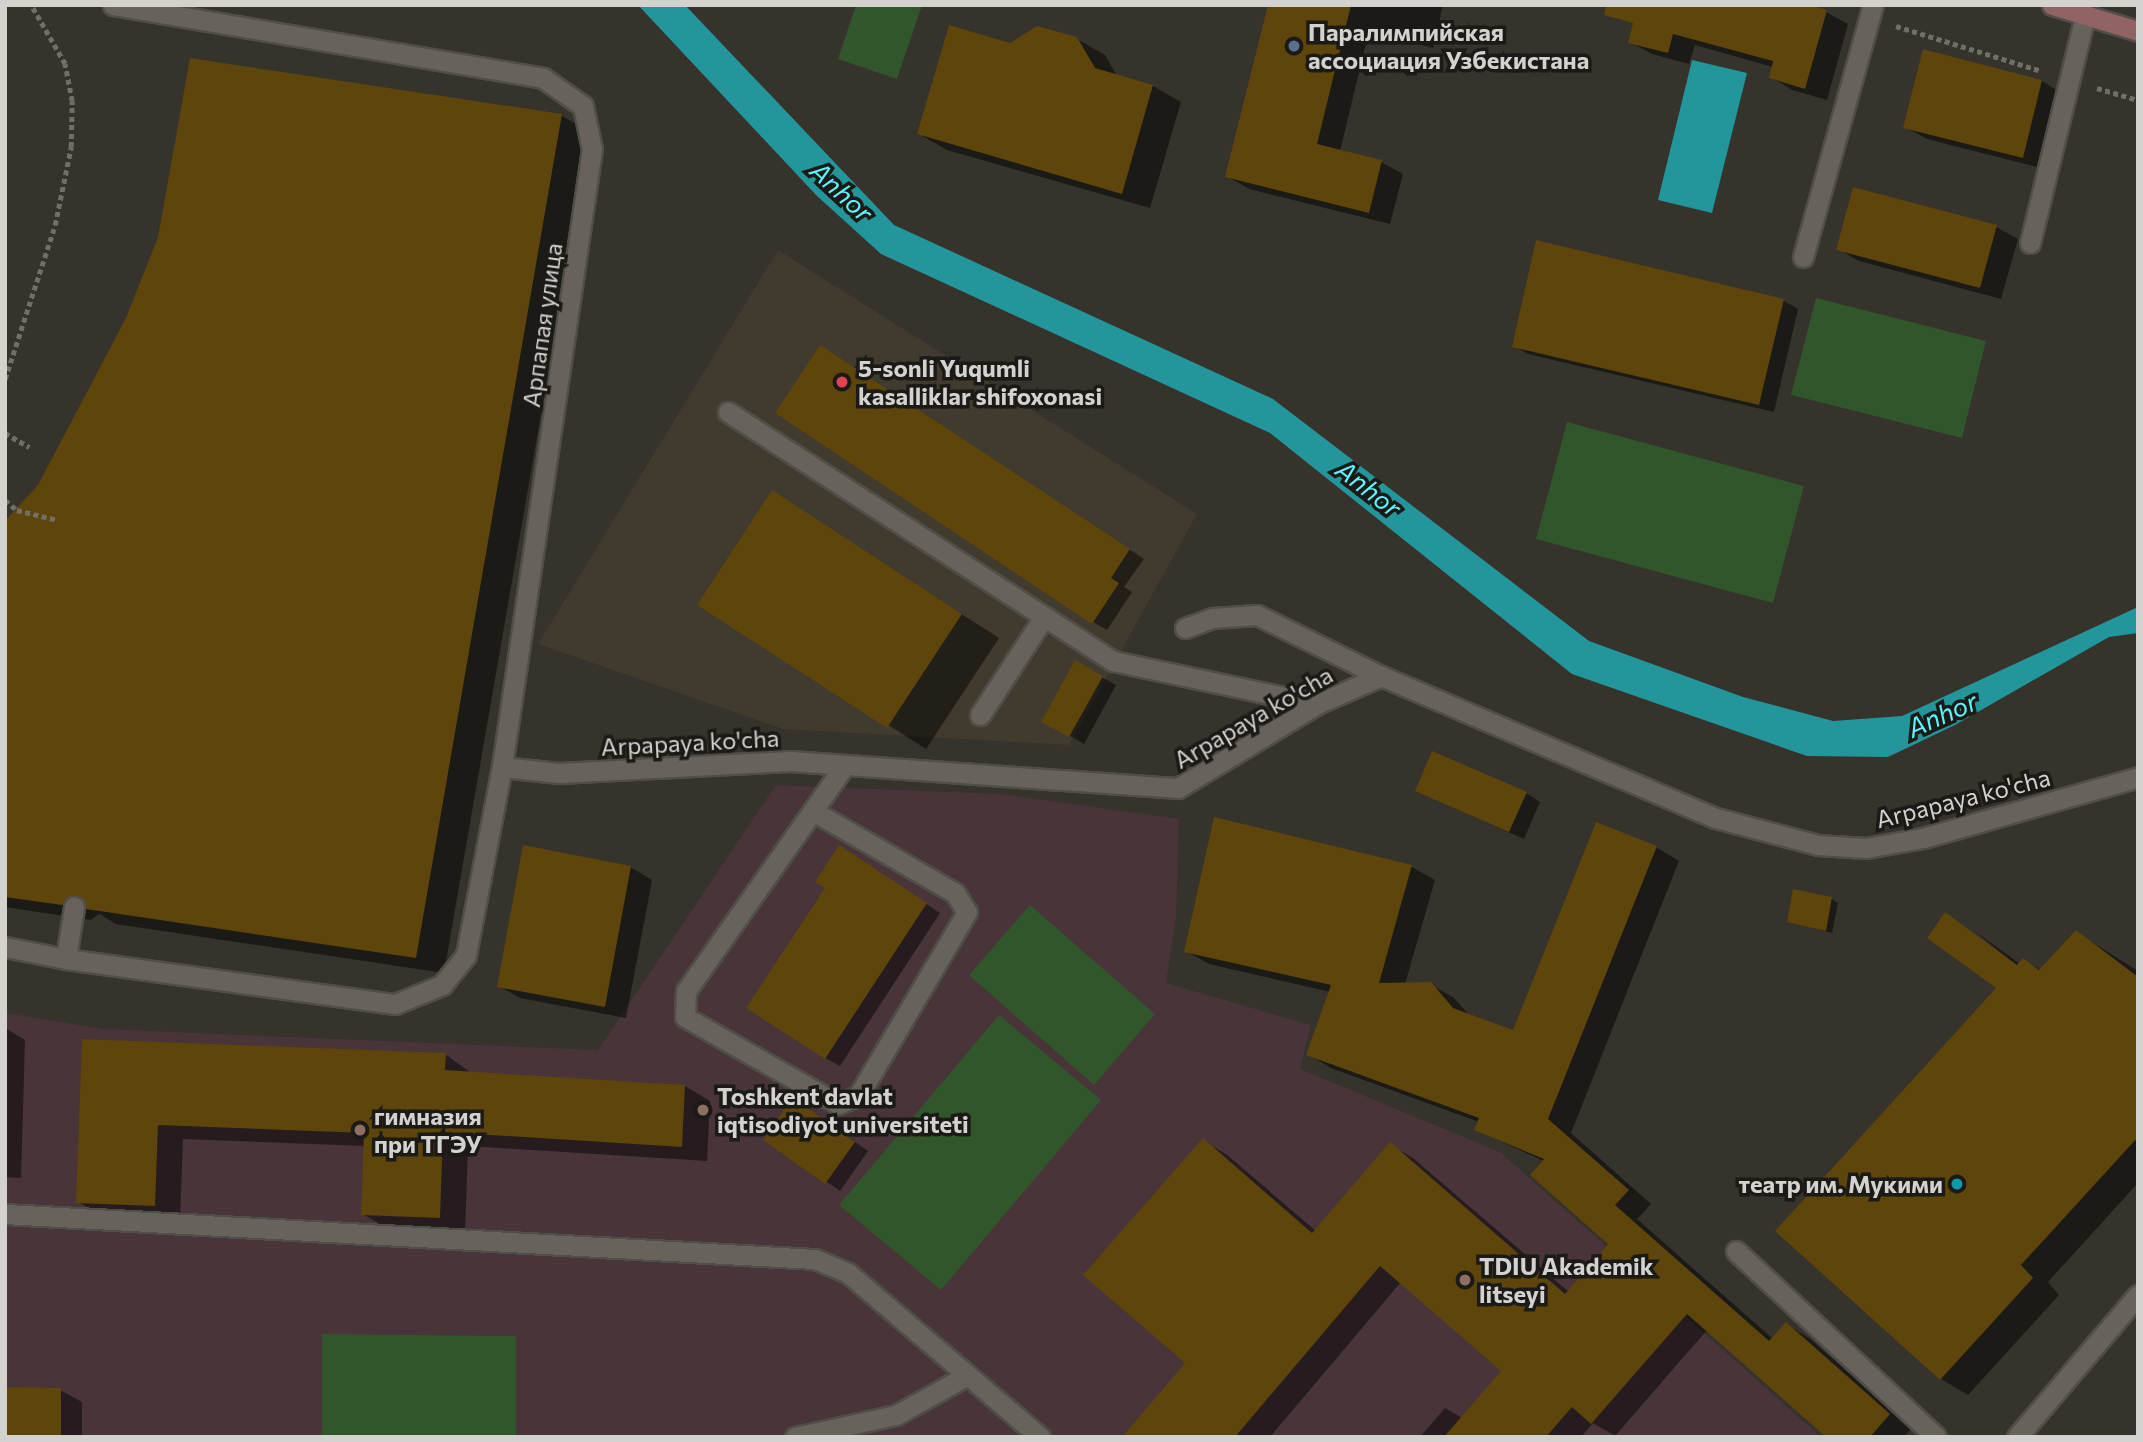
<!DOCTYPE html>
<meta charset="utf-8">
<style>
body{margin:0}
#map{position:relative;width:2143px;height:1442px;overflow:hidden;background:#36322c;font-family:Commissioner,sans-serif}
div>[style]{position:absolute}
.built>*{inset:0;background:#413a2e}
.education>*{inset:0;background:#483439}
.green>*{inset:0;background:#32562c}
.water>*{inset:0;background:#23969c}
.shadow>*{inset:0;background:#0007}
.building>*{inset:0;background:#5d450b}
.path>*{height:4.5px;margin-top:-2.25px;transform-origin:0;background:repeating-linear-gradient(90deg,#716e68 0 5px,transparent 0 8.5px)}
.roads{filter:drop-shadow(2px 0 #504e48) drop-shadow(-2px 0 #504e48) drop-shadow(0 2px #504e48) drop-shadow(0 -2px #504e48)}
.service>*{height:19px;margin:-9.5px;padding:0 9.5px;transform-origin:9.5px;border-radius:9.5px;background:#67635c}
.minor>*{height:19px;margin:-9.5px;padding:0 9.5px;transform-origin:9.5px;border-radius:9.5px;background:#67635c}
.secondary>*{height:19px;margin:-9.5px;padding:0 9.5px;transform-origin:9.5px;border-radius:9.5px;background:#916364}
.dots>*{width:19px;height:19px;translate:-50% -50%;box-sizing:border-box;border:4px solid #1c1a17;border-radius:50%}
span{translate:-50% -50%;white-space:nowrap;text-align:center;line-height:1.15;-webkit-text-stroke:7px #1c1a17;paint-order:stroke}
.poi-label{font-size:24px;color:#d4d2ce;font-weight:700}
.left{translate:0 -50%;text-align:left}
.right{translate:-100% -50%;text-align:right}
.street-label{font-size:24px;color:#d4d2ce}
.water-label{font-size:26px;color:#5ef5fd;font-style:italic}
.frame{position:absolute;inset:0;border:7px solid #d4d2ce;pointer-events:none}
</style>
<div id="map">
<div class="built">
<div style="clip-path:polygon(778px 250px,1197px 514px,1069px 745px,783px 729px,538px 644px)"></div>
</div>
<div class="education">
<div style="clip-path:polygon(776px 785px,1002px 794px,1179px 819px,1176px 917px,1166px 983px,1311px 1025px,1300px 1069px,1500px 1152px,1821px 1437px,5px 1437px,5px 1013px,104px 1029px,598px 1050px)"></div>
</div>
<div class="green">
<div style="clip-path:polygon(856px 5px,922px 5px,897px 79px,838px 59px)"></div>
<div style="clip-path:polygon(1816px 298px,1986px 341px,1962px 438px,1791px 395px)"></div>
<div style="clip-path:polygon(1567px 422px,1804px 486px,1773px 603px,1536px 539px)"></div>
<div style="clip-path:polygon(1030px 905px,1155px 1014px,1094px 1085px,969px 975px)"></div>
<div style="clip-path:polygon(999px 1015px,1101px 1100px,941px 1290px,839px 1205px)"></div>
<div style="clip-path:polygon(322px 1334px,516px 1336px,516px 1437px,322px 1437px)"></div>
</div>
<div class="water">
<div style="clip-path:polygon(638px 5px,685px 5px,894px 225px,1273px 399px,1589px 641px,1743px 697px,1833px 721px,1902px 716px,2138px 607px,2138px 633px,2109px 637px,1955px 725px,1888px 757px,1807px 756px,1572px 674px,1270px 433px,881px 254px,816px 195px)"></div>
<div style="clip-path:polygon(1692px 60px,1747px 73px,1712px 213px,1658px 200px)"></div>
</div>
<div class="shadow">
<div style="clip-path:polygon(1270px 5px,1443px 5px,1433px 48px,1369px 31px,1340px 151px,1381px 162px,1403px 174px,1390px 224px,1249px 189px,1227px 176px)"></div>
<div style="clip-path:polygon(1640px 5px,1826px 12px,1848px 24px,1827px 100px,1792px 90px,1771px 77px,1773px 67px,1695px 45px,1689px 64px,1652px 54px,1630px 42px)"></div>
<div style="clip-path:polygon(1077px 39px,1105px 55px,1117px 76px,1153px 86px,1181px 102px,1150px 208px,947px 150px,919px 134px,1010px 45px)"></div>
<div style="clip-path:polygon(1924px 51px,2042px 81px,2063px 94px,2045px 169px,1927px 139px,1905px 127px)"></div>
<div style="clip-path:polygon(562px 116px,590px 132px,444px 973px,116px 924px,99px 914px,91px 920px,5px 907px,5px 523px,40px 486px,128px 319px,160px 238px)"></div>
<div style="clip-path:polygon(1996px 227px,2018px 239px,2001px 299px,1859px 261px,1838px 249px)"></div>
<div style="clip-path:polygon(1784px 301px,1798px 309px,1774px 412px,1528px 354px,1514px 346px)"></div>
<div style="clip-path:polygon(835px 356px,1144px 559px,1124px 587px,1132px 592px,1107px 630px,1093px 622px)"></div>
<div style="clip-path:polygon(772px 492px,999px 638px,926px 749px,699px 604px)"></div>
<div style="clip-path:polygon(1075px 663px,1116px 685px,1084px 744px,1044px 721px)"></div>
<div style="clip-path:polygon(1417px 791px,1526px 793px,1540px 802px,1524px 839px)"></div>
<div style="clip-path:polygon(1215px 819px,1412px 867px,1435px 880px,1405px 984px,1430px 984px,1454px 998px,1470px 1016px,1514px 1032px,1656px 847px,1679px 861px,1571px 1133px,1651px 1204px,1637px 1219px,1773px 1339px,1786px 1324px,1809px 1338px,1912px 1428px,1904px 1437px,1828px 1437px,1707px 1330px,1615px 1436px,1593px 1423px,1581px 1437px,1420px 1437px,1445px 1408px,1462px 1418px,1503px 1371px,1401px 1282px,1270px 1437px,1124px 1437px,1187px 1363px,1203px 1141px,1226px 1154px,1316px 1231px,1390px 1145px,1413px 1158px,1569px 1292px,1610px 1244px,1544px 1161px,1476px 1130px,1479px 1122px,1331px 1068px,1308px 1054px,1330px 992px,1209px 964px,1186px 951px)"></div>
<div style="clip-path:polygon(854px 856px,940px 913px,840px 1066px,825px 1058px)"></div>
<div style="clip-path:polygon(630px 867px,652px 880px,626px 1018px,520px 998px,499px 986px)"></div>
<div style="clip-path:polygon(1832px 899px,1838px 903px,1832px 933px,1789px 921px)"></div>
<div style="clip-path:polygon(1945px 914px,2023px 971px,1972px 929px,2020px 964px,2024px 960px,2041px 970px,2076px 932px,2138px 971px,2138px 1183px,2048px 1282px,2059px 1295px,1968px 1395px,1941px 1379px,1998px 988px)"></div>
<div style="clip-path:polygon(5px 1028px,25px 1040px,21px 1178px,5px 1177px)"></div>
<div style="clip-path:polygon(84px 1041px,445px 1054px,471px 1073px,685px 1086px,710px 1101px,707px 1161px,468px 1146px,465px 1232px,388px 1229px,363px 1214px,365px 1146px,183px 1139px,180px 1220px,104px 1217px,78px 1202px)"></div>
<div style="clip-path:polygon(807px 1108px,868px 1151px,840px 1191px,765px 1139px)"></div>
<div style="clip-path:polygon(60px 1390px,82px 1402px,82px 1437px,5px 1437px)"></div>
</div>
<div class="building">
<div style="clip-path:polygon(1268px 5px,1351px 5px,1317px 144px,1382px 160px,1369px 213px,1225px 177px)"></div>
<div style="clip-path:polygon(1606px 5px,1809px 5px,1827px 10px,1805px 89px,1769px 78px,1773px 61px,1673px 34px,1668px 53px,1628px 43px,1633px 23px,1604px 15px)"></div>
<div style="clip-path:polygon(949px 25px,1010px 43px,1037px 26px,1077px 37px,1095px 68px,1153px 85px,1122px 194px,917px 134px)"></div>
<div style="clip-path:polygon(1923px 49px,2042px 80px,2023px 158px,1903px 128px)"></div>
<div style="clip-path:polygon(190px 58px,562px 114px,416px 958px,86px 909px,82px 898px,75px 895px,62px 905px,5px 897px,5px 521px,38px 485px,126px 318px,158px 237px)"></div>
<div style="clip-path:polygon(1853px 187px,1997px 225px,1980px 288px,1836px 250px)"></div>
<div style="clip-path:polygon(1536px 240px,1784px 299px,1759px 405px,1512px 347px)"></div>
<div style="clip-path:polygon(820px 345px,1130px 549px,1111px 578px,1119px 583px,1092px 624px,775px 413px)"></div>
<div style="clip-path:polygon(772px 490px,962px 614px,887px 728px,697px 605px)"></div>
<div style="clip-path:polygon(1075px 660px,1103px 676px,1069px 737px,1041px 722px)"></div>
<div style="clip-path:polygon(1432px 751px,1527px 792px,1509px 832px,1415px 791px)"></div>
<div style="clip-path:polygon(1214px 817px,1412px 865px,1379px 983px,1431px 982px,1453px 1008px,1513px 1030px,1596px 822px,1657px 846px,1548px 1119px,1629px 1190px,1615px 1205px,1769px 1341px,1786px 1322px,1890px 1414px,1870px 1437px,1826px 1437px,1687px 1314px,1591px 1424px,1572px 1407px,1546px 1437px,1444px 1437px,1501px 1371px,1380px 1266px,1235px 1437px,1122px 1437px,1185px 1363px,1083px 1275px,1203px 1138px,1312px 1233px,1390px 1142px,1565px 1294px,1608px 1244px,1530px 1175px,1544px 1159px,1474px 1130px,1479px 1118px,1306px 1055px,1331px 985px,1184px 952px)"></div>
<div style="clip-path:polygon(523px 845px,631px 866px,605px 1007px,497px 987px)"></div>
<div style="clip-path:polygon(839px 845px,927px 903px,825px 1059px,746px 1008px,825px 888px,815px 882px)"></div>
<div style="clip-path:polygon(1793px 889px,1832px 897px,1826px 931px,1787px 922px)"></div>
<div style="clip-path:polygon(1945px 912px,2017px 965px,2023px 958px,2039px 970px,2076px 930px,2138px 977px,2138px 1137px,2021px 1265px,2033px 1278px,1940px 1380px,1775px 1231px,1996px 988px,1927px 938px)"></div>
<div style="clip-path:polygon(82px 1039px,446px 1053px,445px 1070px,685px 1085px,682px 1147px,443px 1132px,440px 1218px,361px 1215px,364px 1133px,158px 1125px,155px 1206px,76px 1203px)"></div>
<div style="clip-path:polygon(793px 1097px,855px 1142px,825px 1184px,763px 1140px)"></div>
<div style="clip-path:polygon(5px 1387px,61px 1388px,61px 1437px,5px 1437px)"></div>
</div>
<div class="path">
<div style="left:1896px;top:26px;width:152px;rotate:17.2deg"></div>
<div style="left:2097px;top:88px;width:43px;rotate:16.3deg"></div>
<div style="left:5px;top:379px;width:162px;rotate:-72deg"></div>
<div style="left:55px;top:225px;width:80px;rotate:-78.4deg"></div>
<div style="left:71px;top:147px;width:46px;rotate:-88.8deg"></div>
<div style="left:72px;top:101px;width:38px;rotate:-101deg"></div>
<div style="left:65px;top:64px;width:68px;rotate:-120deg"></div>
<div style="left:5px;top:433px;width:28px;rotate:30deg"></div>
<div style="left:5px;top:500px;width:16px;rotate:40deg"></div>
<div style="left:17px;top:510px;width:41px;rotate:14deg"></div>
</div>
<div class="roads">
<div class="service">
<div style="left:113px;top:5px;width:436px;rotate:9.6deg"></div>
<div style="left:543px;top:78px;width:49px;rotate:35deg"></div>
<div style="left:583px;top:106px;width:44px;rotate:78.2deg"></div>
<div style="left:592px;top:149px;width:625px;rotate:98.29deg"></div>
<div style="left:502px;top:767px;width:57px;rotate:6deg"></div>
<div style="left:2030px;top:243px;width:235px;rotate:-76.4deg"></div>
<div style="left:1803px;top:257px;width:262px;rotate:-74.5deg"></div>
<div style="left:728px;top:412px;width:459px;rotate:32.9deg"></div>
<div style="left:1185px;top:628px;width:29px;rotate:-20deg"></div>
<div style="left:1212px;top:618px;width:45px;rotate:-3.8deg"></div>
<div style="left:1257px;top:615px;width:138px;rotate:26.2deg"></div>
<div style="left:980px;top:715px;width:117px;rotate:-56.9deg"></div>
<div style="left:813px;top:811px;width:164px;rotate:30deg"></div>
<div style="left:955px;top:893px;width:22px;rotate:58deg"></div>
<div style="left:967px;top:912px;width:214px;rotate:120.6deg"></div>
<div style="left:858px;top:1096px;width:22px;rotate:158deg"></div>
<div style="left:838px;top:1104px;width:176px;rotate:-150.4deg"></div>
<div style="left:685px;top:1017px;width:26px;rotate:-88deg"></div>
<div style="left:686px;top:991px;width:276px;rotate:-54.9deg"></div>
<div style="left:5px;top:947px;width:62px;rotate:11.1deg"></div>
<div style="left:66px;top:959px;width:53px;rotate:-81.3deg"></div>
<div style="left:66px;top:959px;width:332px;rotate:7.8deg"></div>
<div style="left:395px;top:1004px;width:51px;rotate:-22deg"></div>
<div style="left:442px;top:985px;width:38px;rotate:-51deg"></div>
<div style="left:466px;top:955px;width:191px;rotate:-79.2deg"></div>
<div style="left:5px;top:1214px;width:811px;rotate:3.18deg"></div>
<div style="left:815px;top:1259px;width:36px;rotate:23deg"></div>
<div style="left:848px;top:1273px;width:253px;rotate:40.5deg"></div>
<div style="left:1736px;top:1251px;width:273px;rotate:42.9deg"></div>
<div style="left:795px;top:1437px;width:103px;rotate:-12.3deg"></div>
<div style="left:896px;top:1415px;width:82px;rotate:-29.1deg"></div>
</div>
<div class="minor">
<div style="left:1113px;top:661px;width:208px;rotate:11.9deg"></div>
<div style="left:559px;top:773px;width:231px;rotate:-3deg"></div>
<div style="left:790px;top:761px;width:389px;rotate:4deg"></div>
<div style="left:1178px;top:788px;width:162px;rotate:-31.1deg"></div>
<div style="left:1317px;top:704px;width:70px;rotate:-23.6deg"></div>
<div style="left:1381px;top:676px;width:364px;rotate:23deg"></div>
<div style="left:1716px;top:818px;width:106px;rotate:14.8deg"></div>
<div style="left:1818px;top:845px;width:48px;rotate:3.6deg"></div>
<div style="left:1866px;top:848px;width:58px;rotate:-10deg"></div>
<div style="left:1923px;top:838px;width:223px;rotate:-15.8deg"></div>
<div style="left:2017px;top:1437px;width:187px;rotate:-49.6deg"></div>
</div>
<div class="secondary">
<div style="left:2052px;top:5px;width:90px;rotate:16.8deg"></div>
</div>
</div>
<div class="dots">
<div style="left:1294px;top:46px;background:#5c6f8a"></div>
<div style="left:842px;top:382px;background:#e0444e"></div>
<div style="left:703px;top:1110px;background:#8d6e63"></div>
<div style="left:360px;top:1130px;background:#8d6e63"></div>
<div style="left:1957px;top:1184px;background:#0f9aa8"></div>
<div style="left:1465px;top:1280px;background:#8d6e63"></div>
</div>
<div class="poi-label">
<span class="left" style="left:1308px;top:46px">Паралимпийская<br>ассоциация Узбекистана</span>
<span class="left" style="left:858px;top:382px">5-sonli Yuqumli<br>kasalliklar shifoxonasi</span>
<span class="left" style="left:717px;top:1110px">Toshkent davlat<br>iqtisodiyot universiteti</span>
<span class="left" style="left:374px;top:1130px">гимназия<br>при ТГЭУ</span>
<span class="right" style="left:1943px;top:1184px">театр им. Мукими</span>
<span class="left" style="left:1479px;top:1280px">TDIU Akademik<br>litseyi</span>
</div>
<div class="street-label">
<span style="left:542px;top:325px;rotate:-82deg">Арпапая улица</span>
<span style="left:1253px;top:717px;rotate:-30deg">Arpapaya ko'cha</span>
<span style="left:690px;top:742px;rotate:-3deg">Arpapaya ko'cha</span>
<span style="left:1963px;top:798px;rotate:-14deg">Arpapaya ko'cha</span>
</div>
<div class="water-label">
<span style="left:842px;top:191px;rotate:43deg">Anhor</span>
<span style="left:1369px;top:488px;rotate:38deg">Anhor</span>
<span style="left:1942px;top:714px;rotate:-24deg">Anhor</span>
</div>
<div class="frame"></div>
</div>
